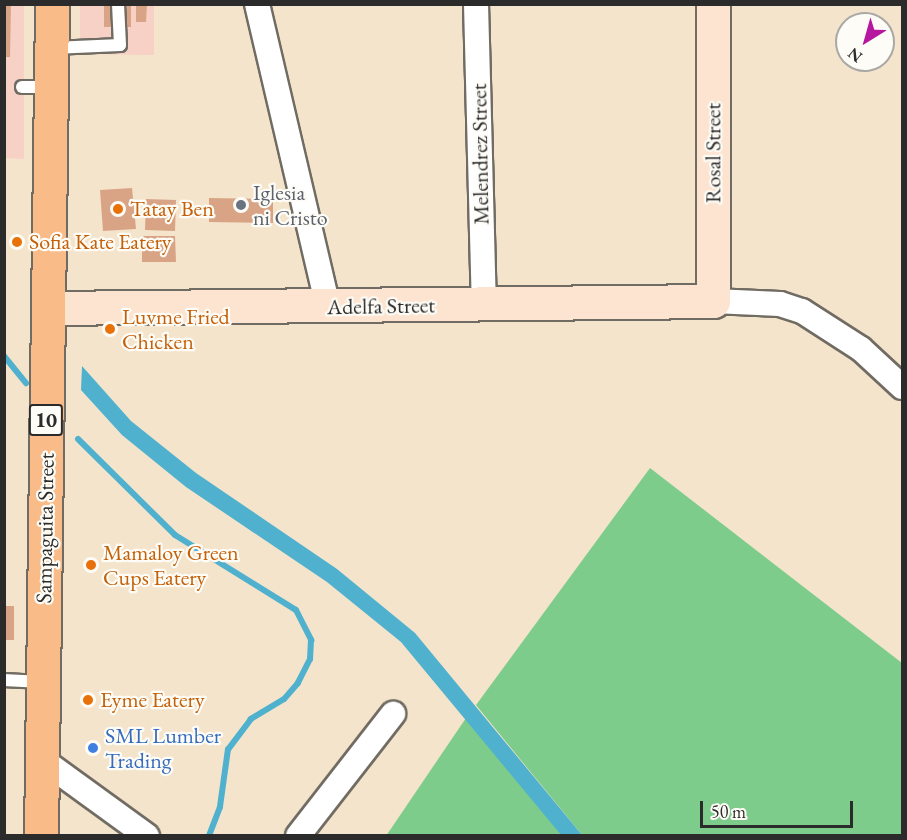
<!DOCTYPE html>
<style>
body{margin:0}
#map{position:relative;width:907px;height:840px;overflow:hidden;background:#f4e4cb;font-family:"EB Garamond",serif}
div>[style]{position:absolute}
.built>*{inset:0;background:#f7d1c6}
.green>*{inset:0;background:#7dcc8c}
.water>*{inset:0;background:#4fb1ce}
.stream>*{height:6px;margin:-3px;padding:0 3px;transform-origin:3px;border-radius:3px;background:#4fb1ce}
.building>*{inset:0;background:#d9a485}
.roads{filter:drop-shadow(2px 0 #716c63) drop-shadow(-2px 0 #716c63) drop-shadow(0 2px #716c63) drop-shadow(0 -2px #716c63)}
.lane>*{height:12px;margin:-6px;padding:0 6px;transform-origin:6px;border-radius:6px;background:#fff}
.street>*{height:24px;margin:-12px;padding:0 12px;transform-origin:12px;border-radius:12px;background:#fff}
.secondary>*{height:33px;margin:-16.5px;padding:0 16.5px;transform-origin:16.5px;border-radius:16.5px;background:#fde4d0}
.highway>*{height:33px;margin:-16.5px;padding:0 16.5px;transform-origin:16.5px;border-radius:16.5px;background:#f9bc89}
.dots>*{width:16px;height:16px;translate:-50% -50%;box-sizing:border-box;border:3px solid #fdfcf7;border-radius:50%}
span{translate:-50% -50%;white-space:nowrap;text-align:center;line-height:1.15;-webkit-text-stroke:4.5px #fdfcf7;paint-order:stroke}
.shield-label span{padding:2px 4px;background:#fdfcf7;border:2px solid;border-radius:4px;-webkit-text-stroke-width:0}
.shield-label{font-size:21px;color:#2b2b2b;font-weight:700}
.street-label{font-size:22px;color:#2b2b2b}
.worship-label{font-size:22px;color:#5b616d}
.left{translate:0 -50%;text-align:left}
.food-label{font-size:22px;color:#c56008}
.shop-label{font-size:22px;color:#366cbe}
.frame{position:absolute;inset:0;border:6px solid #2b2b2b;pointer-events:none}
.north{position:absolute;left:835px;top:12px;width:60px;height:60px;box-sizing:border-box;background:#fdfcf7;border:2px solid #a9a8a5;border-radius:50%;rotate:217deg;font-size:16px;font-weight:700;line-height:24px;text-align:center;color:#2b2b2b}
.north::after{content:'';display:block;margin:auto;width:21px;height:27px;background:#b5179e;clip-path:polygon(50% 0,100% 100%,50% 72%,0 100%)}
.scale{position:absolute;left:700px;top:801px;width:153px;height:27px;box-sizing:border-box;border:3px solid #2b2b2b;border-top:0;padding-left:8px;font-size:18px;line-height:21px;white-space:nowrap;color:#2b2b2b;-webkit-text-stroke:4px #fdfcf7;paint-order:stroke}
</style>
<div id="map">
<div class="built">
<div style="clip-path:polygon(5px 5px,24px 5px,24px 159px,5px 158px)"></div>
<div style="clip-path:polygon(80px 5px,154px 5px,154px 55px,80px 54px)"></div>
</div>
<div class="green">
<div style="clip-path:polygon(650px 468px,902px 663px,902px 835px,582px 835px,476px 705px)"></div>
<div style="clip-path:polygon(466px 718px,531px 795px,561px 835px,386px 836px)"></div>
</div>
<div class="water">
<div style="clip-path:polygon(82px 366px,131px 421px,196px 473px,337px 569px,415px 633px,582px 835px,561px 835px,401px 642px,327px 582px,186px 487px,122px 435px,81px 390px)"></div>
</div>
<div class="stream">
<div style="left:4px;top:356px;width:35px;rotate:51deg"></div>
<div style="left:78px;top:439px;width:136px;rotate:44.7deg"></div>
<div style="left:175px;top:535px;width:142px;rotate:31.8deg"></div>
<div style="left:296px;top:610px;width:34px;rotate:63deg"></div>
<div style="left:311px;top:640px;width:19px;rotate:93deg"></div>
<div style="left:310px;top:659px;width:27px;rotate:117deg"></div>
<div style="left:298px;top:683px;width:21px;rotate:131deg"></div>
<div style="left:284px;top:699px;width:39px;rotate:149deg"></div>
<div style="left:251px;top:719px;width:38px;rotate:127deg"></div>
<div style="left:228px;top:749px;width:59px;rotate:97.9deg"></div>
<div style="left:220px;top:807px;width:31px;rotate:111deg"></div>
</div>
<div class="building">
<div style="clip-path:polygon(4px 4px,11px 4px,10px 57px,4px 57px)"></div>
<div style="clip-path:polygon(104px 4px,131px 4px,131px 27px,104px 27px)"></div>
<div style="clip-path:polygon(136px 4px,147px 4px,146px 22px,136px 22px)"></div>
<div style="clip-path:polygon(132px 188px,136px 229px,103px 231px,100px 190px)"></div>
<div style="clip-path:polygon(209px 198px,273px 199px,273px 223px,209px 222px)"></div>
<div style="clip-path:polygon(146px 199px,176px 200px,175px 231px,145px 230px)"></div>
<div style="clip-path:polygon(142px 236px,175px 236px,176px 262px,142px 262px)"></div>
<div style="clip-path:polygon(4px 606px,14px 606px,14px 640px,4px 640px)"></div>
</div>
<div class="roads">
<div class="lane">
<div style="left:53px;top:48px;width:67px;rotate:-2.6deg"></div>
<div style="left:120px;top:45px;width:41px;rotate:-92.8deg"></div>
<div style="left:22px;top:87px;width:28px"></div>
<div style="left:4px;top:680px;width:38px;rotate:3deg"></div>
</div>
<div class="street">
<div style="left:257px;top:4px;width:310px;rotate:76.8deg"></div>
<div style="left:476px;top:4px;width:300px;rotate:88.5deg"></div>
<div style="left:713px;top:301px;width:67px;rotate:2.6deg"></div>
<div style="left:780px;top:304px;width:23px;rotate:18deg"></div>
<div style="left:802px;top:311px;width:70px;rotate:32.8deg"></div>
<div style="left:861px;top:349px;width:56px;rotate:42.8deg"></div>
<div style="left:41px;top:759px;width:131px;rotate:36deg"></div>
<div style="left:298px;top:836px;width:155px;rotate:-52.1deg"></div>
</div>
<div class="secondary">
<div style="left:48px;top:308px;width:665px;rotate:-0.6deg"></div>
<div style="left:713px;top:301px;width:297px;rotate:-90deg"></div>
</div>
<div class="highway">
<div style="left:41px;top:836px;width:832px;rotate:-89.24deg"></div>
</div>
</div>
<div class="dots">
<div style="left:241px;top:205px;background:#6b7280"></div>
<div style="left:118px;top:209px;background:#e8710a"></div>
<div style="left:17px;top:242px;background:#e8710a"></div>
<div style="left:110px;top:329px;background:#e8710a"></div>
<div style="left:91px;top:565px;background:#e8710a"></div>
<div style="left:88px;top:700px;background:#e8710a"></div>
<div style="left:93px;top:748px;background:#3f7fe0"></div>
</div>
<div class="shield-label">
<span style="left:46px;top:420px">10</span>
</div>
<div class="street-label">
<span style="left:713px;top:153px;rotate:-90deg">Rosal Street</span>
<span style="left:480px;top:154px;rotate:-91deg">Melendrez Street</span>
<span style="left:381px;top:306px;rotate:-1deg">Adelfa Street</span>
<span style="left:45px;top:528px;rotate:-89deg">Sampaguita Street</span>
</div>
<div class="worship-label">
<span class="left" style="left:253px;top:205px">Iglesia<br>ni Cristo</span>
</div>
<div class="food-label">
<span class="left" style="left:130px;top:209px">Tatay Ben</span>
<span class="left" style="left:29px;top:242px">Sofia Kate Eatery</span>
<span class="left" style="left:122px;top:329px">Luvme Fried<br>Chicken</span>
<span class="left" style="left:103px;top:565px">Mamaloy Green<br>Cups Eatery</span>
<span class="left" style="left:100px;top:700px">Eyme Eatery</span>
</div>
<div class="shop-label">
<span class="left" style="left:105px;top:748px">SML Lumber<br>Trading</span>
</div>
<div class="frame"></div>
<div class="north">N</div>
<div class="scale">50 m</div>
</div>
